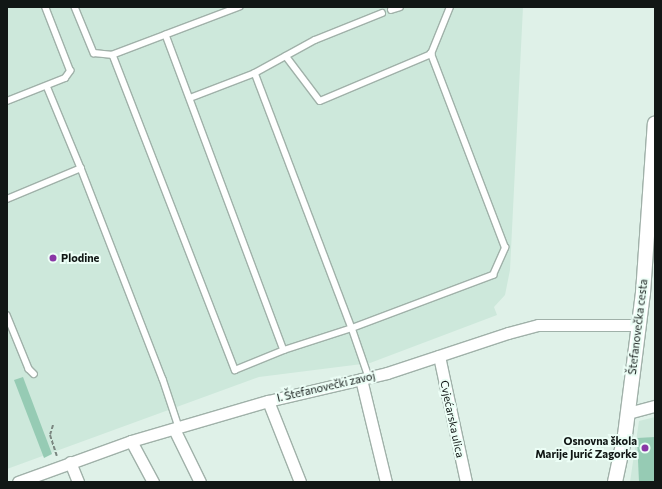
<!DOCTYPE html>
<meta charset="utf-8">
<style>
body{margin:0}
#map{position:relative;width:662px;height:489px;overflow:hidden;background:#dff1e8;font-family:Commissioner,sans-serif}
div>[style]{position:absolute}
.built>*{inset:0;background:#cde8db}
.green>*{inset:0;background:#96cbb4}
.path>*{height:2px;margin-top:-1px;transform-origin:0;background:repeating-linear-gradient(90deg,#7a8680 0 4px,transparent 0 6px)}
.roads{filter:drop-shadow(1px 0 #a0b1a9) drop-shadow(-1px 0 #a0b1a9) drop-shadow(0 1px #a0b1a9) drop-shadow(0 -1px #a0b1a9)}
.service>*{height:5.5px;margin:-2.75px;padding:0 2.75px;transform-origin:2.75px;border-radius:2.75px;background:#fff}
.minor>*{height:11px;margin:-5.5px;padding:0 5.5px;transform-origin:5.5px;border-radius:5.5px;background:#fff}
.tertiary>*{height:14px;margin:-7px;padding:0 7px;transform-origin:7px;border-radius:7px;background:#fff}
.dots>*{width:11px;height:11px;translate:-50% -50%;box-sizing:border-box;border:2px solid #ecfef6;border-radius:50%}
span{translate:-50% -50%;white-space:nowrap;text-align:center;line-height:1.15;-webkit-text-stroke:4px #ecfef6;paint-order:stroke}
.poi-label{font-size:11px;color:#111715;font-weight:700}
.left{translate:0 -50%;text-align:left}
.right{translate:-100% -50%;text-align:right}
.street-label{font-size:11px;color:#111715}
.frame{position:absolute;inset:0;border:8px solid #111715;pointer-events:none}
</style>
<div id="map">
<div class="built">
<div style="clip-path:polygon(7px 7px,523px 7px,510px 270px,505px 295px,494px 307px,497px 315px,370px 363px,259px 377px,7px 469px)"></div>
<div style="clip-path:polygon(655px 417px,655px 482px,630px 482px,639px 421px)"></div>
</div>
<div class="green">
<div style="clip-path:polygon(23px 377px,52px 454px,44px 458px,14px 380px)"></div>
<div style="clip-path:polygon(655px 437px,655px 482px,639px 482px,637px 438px)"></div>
</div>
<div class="path">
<div style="left:53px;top:425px;width:10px;rotate:107deg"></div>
<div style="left:50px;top:435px;width:22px;rotate:72deg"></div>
</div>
<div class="roads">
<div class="service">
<div style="left:75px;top:7px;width:50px;rotate:67.6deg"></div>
<div style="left:94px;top:53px;width:19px;rotate:6deg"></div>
<div style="left:240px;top:7px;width:79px;rotate:159.3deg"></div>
<div style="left:166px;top:35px;width:336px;rotate:69.5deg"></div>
<div style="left:284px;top:350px;width:71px;rotate:-17.9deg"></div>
<div style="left:352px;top:328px;width:52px;rotate:70.9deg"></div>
<div style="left:391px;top:10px;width:9px;rotate:-18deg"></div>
<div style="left:166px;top:35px;width:57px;rotate:159.3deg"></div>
<div style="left:113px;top:55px;width:338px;rotate:68.8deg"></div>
<div style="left:235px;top:370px;width:53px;rotate:-22.2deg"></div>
<div style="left:286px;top:56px;width:56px;rotate:52.9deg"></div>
<div style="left:320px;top:101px;width:121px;rotate:-22.9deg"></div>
<div style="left:255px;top:73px;width:68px;rotate:-28.8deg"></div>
<div style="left:315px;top:40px;width:72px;rotate:-21.9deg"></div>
<div style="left:47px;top:86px;width:89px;rotate:67.5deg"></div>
<div style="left:190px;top:98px;width:70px;rotate:-21deg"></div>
<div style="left:255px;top:73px;width:273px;rotate:69.2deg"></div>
<div style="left:352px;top:328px;width:151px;rotate:-20.6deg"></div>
<div style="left:493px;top:275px;width:30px;rotate:-66deg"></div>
<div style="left:505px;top:248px;width:208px;rotate:-110.9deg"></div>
<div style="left:431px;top:54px;width:51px;rotate:-68deg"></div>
<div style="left:7px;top:101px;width:62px;rotate:-21.6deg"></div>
<div style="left:65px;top:78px;width:9px;rotate:-54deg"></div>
<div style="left:70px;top:71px;width:69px;rotate:-111.3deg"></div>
<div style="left:7px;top:199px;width:80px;rotate:-22.7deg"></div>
<div style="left:81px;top:168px;width:226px;rotate:68.8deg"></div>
<div style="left:163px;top:379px;width:51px;rotate:71.6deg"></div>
<div style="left:7px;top:315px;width:58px;rotate:67.8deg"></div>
<div style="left:29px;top:369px;width:7px;rotate:45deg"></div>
</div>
<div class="minor">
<div style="left:439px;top:356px;width:129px;rotate:77.9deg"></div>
<div style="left:361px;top:379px;width:106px;rotate:76.4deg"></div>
<div style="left:268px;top:401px;width:87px;rotate:68.4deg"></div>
<div style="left:628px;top:413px;width:28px;rotate:-15deg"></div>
<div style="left:174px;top:429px;width:59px;rotate:63.9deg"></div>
<div style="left:131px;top:441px;width:47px;rotate:61.8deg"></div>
<div style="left:70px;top:462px;width:22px;rotate:68deg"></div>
<div style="left:18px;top:482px;width:120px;rotate:-19.9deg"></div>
<div style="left:131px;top:441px;width:143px;rotate:-16.3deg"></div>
<div style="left:268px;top:401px;width:122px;rotate:-13.2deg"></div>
<div style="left:387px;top:373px;width:127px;rotate:-18.3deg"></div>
<div style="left:508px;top:333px;width:31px;rotate:-15deg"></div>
<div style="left:538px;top:325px;width:101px"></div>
</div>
<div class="tertiary">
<div style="left:615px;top:482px;width:48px;rotate:-78deg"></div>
<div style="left:625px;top:435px;width:143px;rotate:-82.8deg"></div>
<div style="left:643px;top:293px;width:170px;rotate:-86deg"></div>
</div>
</div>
<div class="dots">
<div style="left:53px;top:258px;background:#8a37a6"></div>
<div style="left:645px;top:448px;background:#8a37a6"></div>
</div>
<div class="poi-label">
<span class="left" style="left:61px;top:258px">Plodine</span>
<span class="right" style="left:637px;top:448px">Osnovna škola<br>Marije Jurić Zagorke</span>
</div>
<div class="street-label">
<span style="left:638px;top:327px;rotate:-83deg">Štefanovečka cesta</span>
<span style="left:326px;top:387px;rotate:-13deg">I. Štefanovečki zavoj</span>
<span style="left:452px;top:419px;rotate:78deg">Cvjećarska ulica</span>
</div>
<div class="frame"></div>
</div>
